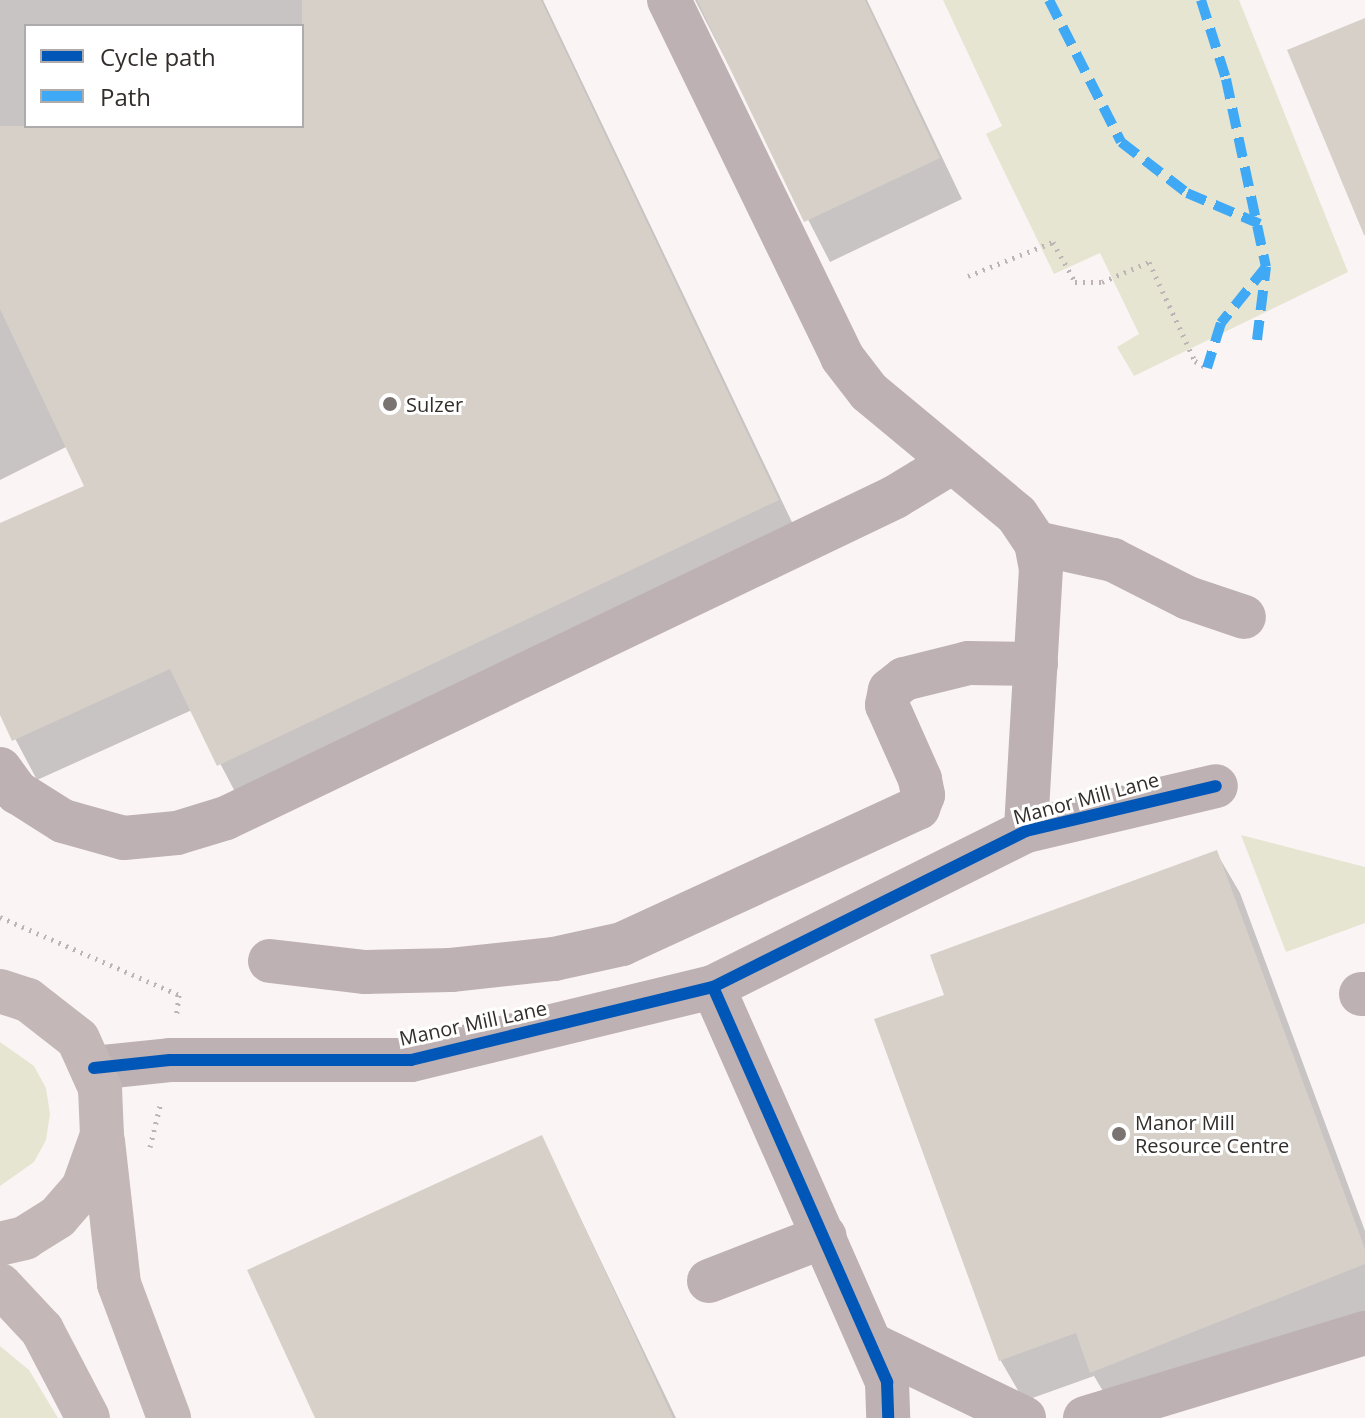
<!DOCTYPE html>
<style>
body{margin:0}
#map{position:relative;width:1365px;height:1418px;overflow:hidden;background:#faf5f4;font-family:"Open Sans",sans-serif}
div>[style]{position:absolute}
.green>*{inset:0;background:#e5e5d1}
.shadow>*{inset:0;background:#0003}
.building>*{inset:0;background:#d7d0c9}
.path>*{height:5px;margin-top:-2.5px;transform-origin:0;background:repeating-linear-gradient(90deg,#beb4b5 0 2px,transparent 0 8px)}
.minor>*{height:44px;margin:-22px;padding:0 22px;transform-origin:22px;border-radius:22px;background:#beb1b3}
.highway>*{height:44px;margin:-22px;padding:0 22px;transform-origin:22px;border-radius:22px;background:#c4b7b8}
.quiet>*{height:10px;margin-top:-5px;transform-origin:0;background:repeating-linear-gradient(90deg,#3fa9f5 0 20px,transparent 0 30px)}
.cycleway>*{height:12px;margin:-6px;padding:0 6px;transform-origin:6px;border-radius:6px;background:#0057b8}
.dots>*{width:22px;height:22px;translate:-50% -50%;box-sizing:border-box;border:4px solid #fff;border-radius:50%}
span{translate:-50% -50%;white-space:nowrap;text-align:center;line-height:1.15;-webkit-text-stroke:6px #fff;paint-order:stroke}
.poi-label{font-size:20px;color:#332e2c}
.left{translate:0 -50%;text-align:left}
.street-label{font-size:20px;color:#332e2c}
.legend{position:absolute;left:24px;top:24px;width:280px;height:104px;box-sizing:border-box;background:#fff;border:2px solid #adabab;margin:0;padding:10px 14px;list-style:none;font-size:24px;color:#332e2c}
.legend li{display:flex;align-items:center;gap:16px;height:40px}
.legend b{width:40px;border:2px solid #adabab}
</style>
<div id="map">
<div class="green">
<div style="clip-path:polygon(943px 0,1239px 0,1348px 272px,1134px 376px,1117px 347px,1139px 334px,1100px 253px,1054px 274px,986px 134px,1002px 126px)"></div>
<div style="clip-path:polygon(1241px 835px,1365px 867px,1365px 923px,1286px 952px)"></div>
<div style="clip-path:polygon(0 1042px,34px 1066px,46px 1088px,50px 1114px,46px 1140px,34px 1162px,0 1186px)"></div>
<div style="clip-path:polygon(0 1346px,29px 1370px,58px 1418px,0 1418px)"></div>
</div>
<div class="shadow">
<div style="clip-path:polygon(evenodd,0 0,543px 0,801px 541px,242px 805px,192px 710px,37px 780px,0 710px,0 526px,87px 487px,68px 446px,0 480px,0 0,26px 26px,302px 26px,302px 126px,26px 126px,26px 26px)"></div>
<div style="clip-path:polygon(695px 0,867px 0,962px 199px,830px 262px)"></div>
<div style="clip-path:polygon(1216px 852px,1240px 893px,1365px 1231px,1365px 1314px,1116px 1413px,1094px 1376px,1024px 1401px,1001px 1361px,877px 1020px,947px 997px)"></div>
<div style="clip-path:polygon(542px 1138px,676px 1418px,317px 1418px)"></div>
</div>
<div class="building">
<div style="clip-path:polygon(302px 0,541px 0,779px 500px,217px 766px,170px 669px,12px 741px,0 715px,0 523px,84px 486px,0 309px,0 126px,302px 126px)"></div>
<div style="clip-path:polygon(697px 0,865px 0,940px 158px,804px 222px)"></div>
<div style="clip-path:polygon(1365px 18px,1365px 235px,1364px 235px,1287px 50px)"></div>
<div style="clip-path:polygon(1217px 850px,1365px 1249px,1365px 1264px,1090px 1373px,1076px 1333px,999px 1361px,874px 1019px,944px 995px,930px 955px)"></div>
<div style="clip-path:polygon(542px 1135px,673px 1418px,315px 1418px,247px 1270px)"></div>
</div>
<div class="path">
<div style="left:968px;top:276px;width:92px;rotate:-21.8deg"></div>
<div style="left:1053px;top:242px;width:46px;rotate:61.2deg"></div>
<div style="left:1075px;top:282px;width:27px"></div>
<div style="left:1102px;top:282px;width:51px;rotate:-23.1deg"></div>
<div style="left:1149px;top:262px;width:109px;rotate:65.1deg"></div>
<div style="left:1195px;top:361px;width:14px;rotate:30deg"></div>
<div style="left:0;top:917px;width:195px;rotate:23.5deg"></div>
<div style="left:179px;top:995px;width:23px;rotate:97deg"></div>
<div style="left:150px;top:1147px;width:42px;rotate:-76.3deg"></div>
</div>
<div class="minor">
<div style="left:669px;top:0;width:397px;rotate:64.1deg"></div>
<div style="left:842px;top:357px;width:44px;rotate:52.4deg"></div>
<div style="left:869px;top:392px;width:192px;rotate:39.7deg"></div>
<div style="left:1017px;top:515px;width:34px;rotate:56deg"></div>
<div style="left:1036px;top:543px;width:25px;rotate:79deg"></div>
<div style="left:1041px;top:568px;width:263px;rotate:93.3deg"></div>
<div style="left:1036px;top:543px;width:79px;rotate:12.4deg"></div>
<div style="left:1113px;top:560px;width:84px;rotate:26.9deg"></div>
<div style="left:1188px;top:598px;width:59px;rotate:18.7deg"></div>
<div style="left:0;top:769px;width:29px;rotate:54deg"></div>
<div style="left:17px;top:792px;width:54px;rotate:32.2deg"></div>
<div style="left:63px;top:821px;width:63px;rotate:15.6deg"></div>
<div style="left:124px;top:838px;width:53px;rotate:-5.4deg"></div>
<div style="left:177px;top:833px;width:51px;rotate:-17deg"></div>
<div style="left:226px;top:818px;width:742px;rotate:-25.63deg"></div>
<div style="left:895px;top:497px;width:66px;rotate:-31.3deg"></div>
<div style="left:270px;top:961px;width:96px;rotate:6.6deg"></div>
<div style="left:365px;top:972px;width:86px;rotate:-1.3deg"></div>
<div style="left:451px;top:970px;width:104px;rotate:-6.1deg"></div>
<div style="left:554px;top:959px;width:70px;rotate:-12.4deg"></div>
<div style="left:622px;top:944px;width:326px;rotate:-24.7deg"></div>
<div style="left:918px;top:808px;width:14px;rotate:-69deg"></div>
<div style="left:923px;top:795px;width:16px;rotate:-101deg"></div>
<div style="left:920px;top:779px;width:81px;rotate:-114deg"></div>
<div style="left:887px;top:705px;width:15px;rotate:-79deg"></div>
<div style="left:890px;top:690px;width:18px;rotate:-38deg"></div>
<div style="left:904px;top:679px;width:66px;rotate:-14deg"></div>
<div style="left:968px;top:663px;width:68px;rotate:0.8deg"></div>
<div style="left:713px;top:987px;width:432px;rotate:66.2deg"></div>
<div style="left:887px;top:1382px;width:36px;rotate:88deg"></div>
<div style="left:1361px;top:994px;width:4px"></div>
<div style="left:94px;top:1068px;width:76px;rotate:-6deg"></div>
<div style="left:170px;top:1060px;width:241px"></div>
<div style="left:411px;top:1060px;width:311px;rotate:-13.6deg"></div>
<div style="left:713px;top:987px;width:350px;rotate:-26.5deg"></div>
<div style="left:1026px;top:831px;width:195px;rotate:-13.3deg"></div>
<div style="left:709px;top:1281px;width:124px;rotate:-21.2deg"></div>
<div style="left:871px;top:1344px;width:170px;rotate:25.8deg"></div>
<div style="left:1085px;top:1418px;width:293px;rotate:-16.9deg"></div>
</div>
<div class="highway">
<div style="left:0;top:991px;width:29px;rotate:18deg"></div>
<div style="left:28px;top:1000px;width:63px;rotate:38deg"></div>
<div style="left:78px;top:1039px;width:54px;rotate:65.8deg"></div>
<div style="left:100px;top:1088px;width:47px;rotate:87.6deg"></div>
<div style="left:102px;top:1135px;width:56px;rotate:109.7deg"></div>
<div style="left:83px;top:1188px;width:38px;rotate:131deg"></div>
<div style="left:58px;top:1217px;width:39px;rotate:148deg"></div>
<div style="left:25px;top:1238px;width:26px;rotate:167deg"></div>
<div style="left:103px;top:1141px;width:144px;rotate:83.6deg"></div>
<div style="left:119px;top:1284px;width:143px;rotate:69.5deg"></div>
<div style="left:0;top:1285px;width:62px;rotate:47deg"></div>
<div style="left:42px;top:1330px;width:99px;rotate:62.4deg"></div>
</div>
<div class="quiet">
<div style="left:1049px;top:0;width:159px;rotate:63.1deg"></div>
<div style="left:1121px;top:142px;width:83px;rotate:37.7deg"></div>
<div style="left:1187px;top:193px;width:79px;rotate:23deg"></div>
<div style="left:1201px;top:0;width:83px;rotate:72.4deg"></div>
<div style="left:1226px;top:79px;width:192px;rotate:78deg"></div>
<div style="left:1266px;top:267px;width:72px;rotate:128.8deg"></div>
<div style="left:1221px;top:323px;width:47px;rotate:107.3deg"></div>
<div style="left:1257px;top:340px;width:74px;rotate:-83deg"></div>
</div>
<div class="cycleway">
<div style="left:713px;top:987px;width:432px;rotate:66.2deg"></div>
<div style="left:887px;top:1382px;width:36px;rotate:88deg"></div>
<div style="left:94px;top:1068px;width:76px;rotate:-6deg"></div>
<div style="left:170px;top:1060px;width:241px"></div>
<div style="left:411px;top:1060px;width:311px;rotate:-13.6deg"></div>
<div style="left:713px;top:987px;width:350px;rotate:-26.5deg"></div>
<div style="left:1026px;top:831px;width:195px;rotate:-13.3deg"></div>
</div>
<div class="dots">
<div style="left:390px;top:404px;background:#797472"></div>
<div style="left:1119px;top:1134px;background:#797472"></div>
</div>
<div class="poi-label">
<span class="left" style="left:406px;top:404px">Sulzer</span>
<span class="left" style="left:1135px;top:1134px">Manor Mill<br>Resource Centre</span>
</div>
<div class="street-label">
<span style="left:1086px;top:798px;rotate:-15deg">Manor Mill Lane</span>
<span style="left:473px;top:1023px;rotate:-12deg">Manor Mill Lane</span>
</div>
<ul class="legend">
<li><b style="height:10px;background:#0057b8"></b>Cycle path</li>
<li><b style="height:10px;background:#3fa9f5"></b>Path</li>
</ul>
</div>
